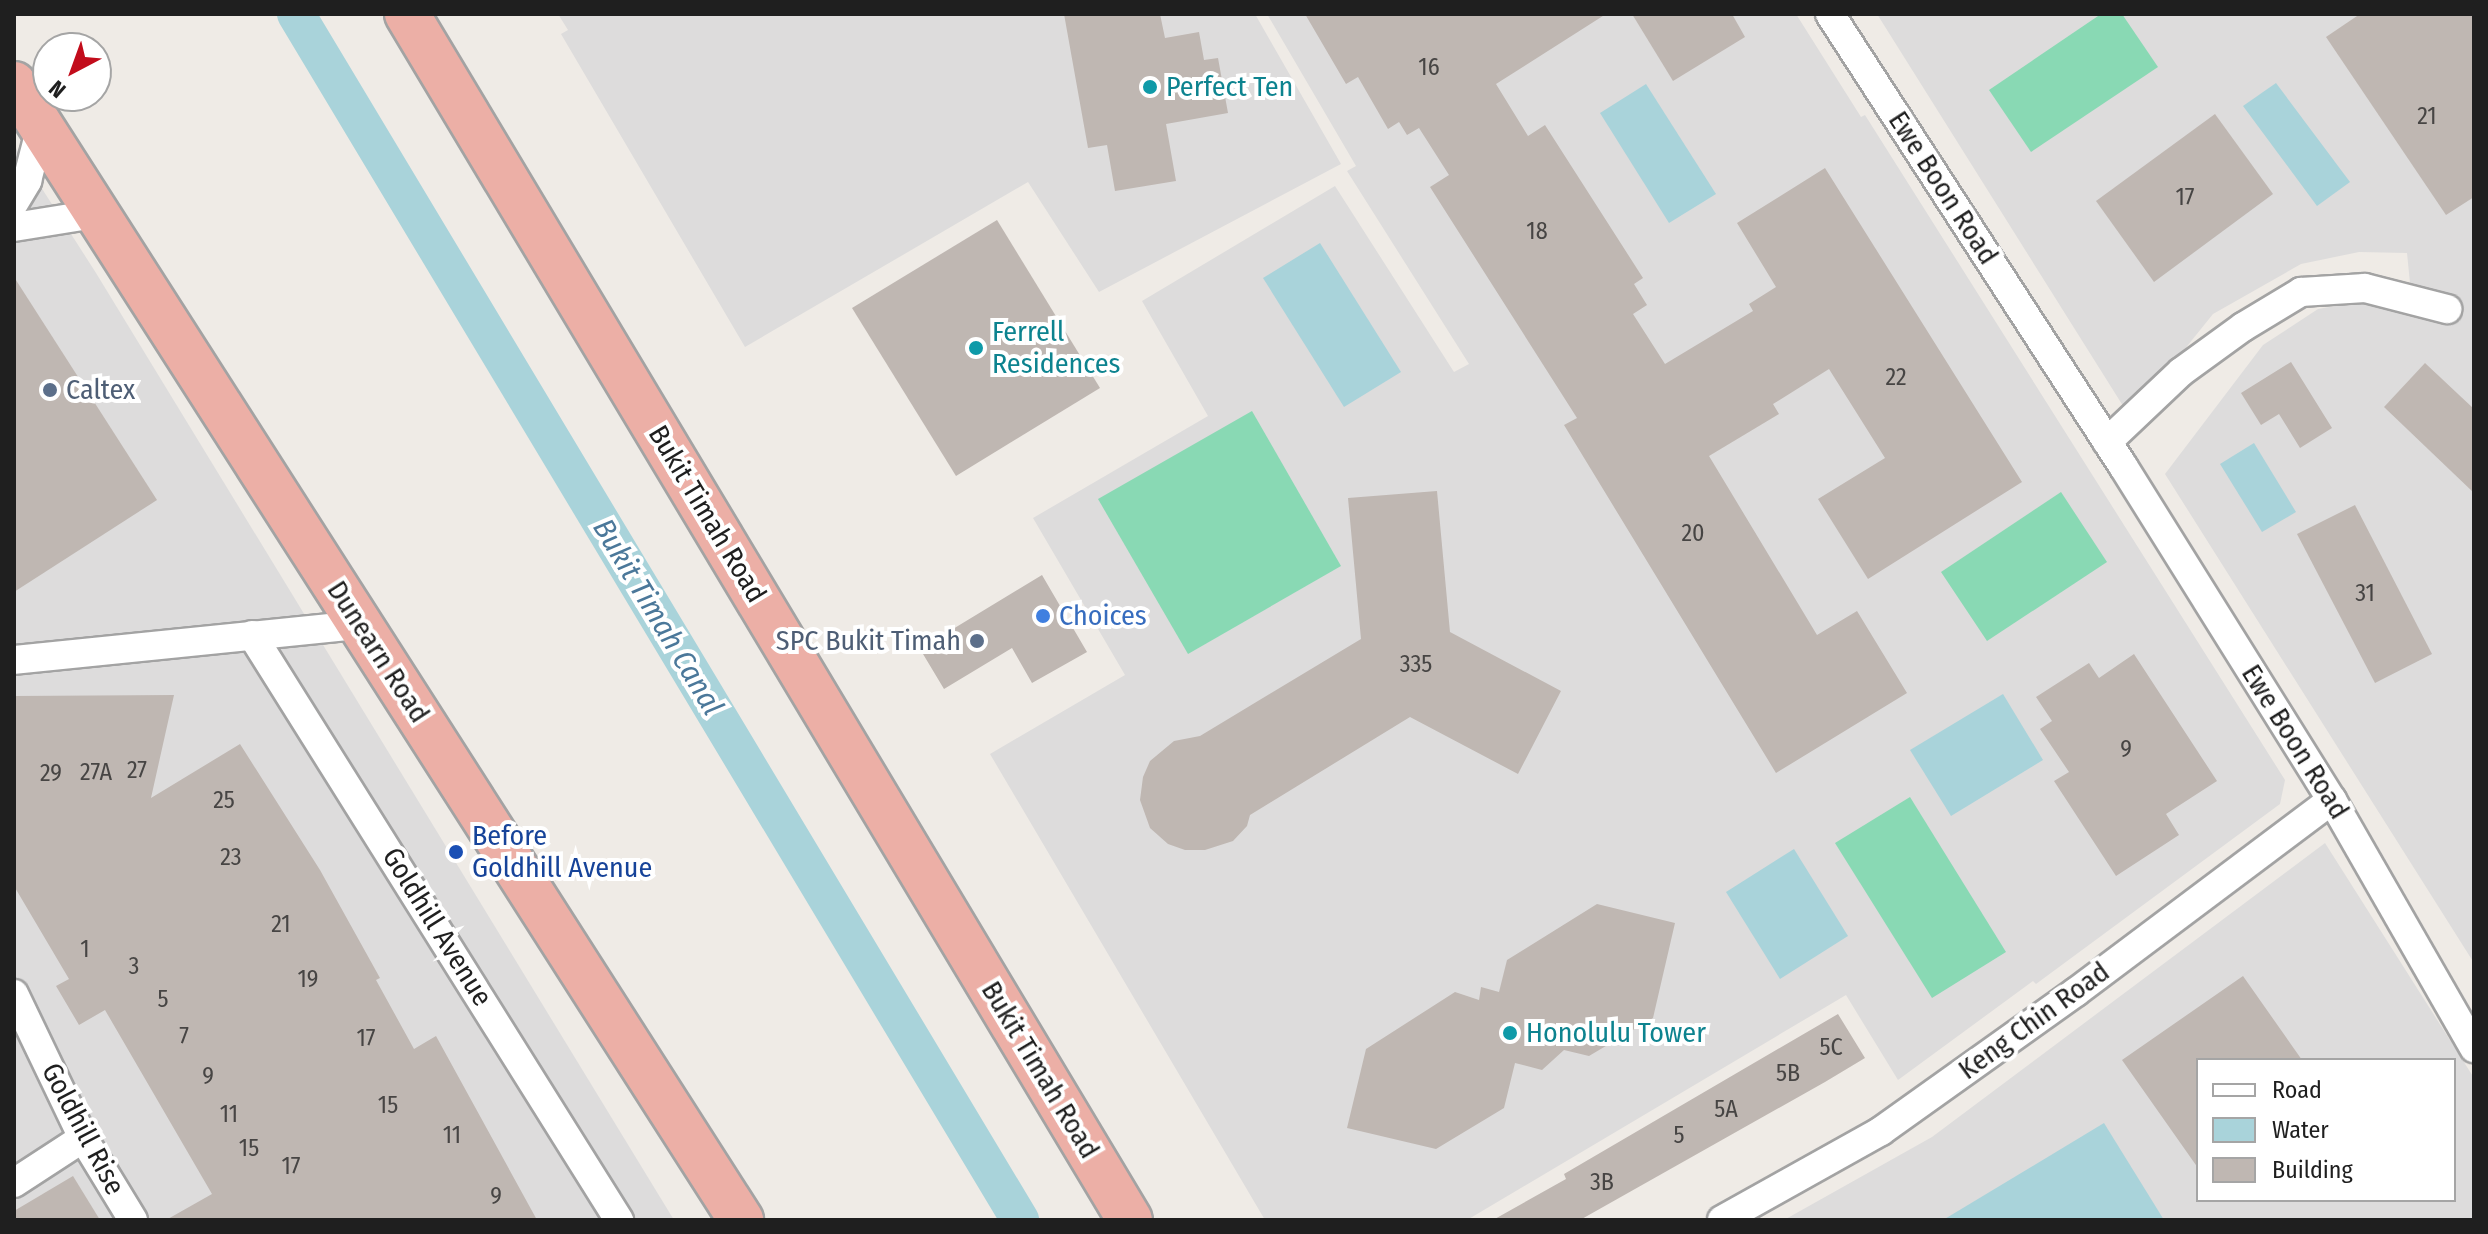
<!DOCTYPE html>
<style>
body{margin:0}
#map{position:relative;width:2488px;height:1234px;overflow:hidden;background:#efebe6;font-family:"Fira Sans Condensed",sans-serif}
div>[style]{position:absolute}
.residential>*{inset:0;background:#dddcdc}
.pitch>*{inset:0;background:#89d9b4}
.water>*{inset:0;background:#a9d3da}
.canal>*{height:38px;margin:-19px;padding:0 19px;transform-origin:19px;border-radius:19px;background:#a9d3da}
.building>*{inset:0;background:#bfb7b2}
.roads{filter:drop-shadow(2px 0 #a3a3a3) drop-shadow(-2px 0 #a3a3a3) drop-shadow(0 2px #a3a3a3) drop-shadow(0 -2px #a3a3a3)}
.minor>*{height:28px;margin:-14px;padding:0 14px;transform-origin:14px;border-radius:14px;background:#fff}
.trunk>*{height:44px;margin:-22px;padding:0 22px;transform-origin:22px;border-radius:22px;background:#ecafa6}
.dots>*{width:22px;height:22px;translate:-50% -50%;box-sizing:border-box;border:4px solid #fff;border-radius:50%}
span{translate:-50% -50%;white-space:nowrap;text-align:center;line-height:1.15;-webkit-text-stroke:8px #fff;paint-order:stroke}
.number-label{font-size:24px;color:#474544}
.number-label span{-webkit-text-stroke-width:0}
.culture-label{font-size:28px;color:#0d838f}
.left{translate:0 -50%;text-align:left}
.street-label{font-size:28px;color:#1f1f1f}
.service-label{font-size:28px;color:#4e5e75}
.right{translate:-100% -50%;text-align:right}
.shop-label{font-size:28px;color:#366cbe}
.transit-label{font-size:28px;color:#164399}
.water-label{font-size:30px;color:#4b789a;font-style:italic}
.frame{position:absolute;inset:0;border:16px solid #1f1f1f;pointer-events:none}
.legend{position:absolute;left:2196px;top:1058px;width:260px;height:144px;box-sizing:border-box;background:#fff;border:2px solid #a5a5a5;margin:0;padding:10px 14px;list-style:none;font-size:24px;color:#1f1f1f}
.legend li{display:flex;align-items:center;gap:16px;height:40px}
.legend b{width:40px;border:2px solid #a5a5a5}
.north{position:absolute;left:32px;top:32px;width:80px;height:80px;box-sizing:border-box;background:#fff;border:2px solid #a5a5a5;border-radius:50%;rotate:221deg;font-size:22px;font-weight:700;line-height:32px;text-align:center;color:#1f1f1f}
.north::after{content:'';display:block;margin:auto;width:28px;height:36px;background:#c20c1b;clip-path:polygon(50% 0,100% 100%,50% 72%,0 100%)}
</style>
<div id="map">
<div class="residential">
<div style="clip-path:polygon(558px 14px,1255px 14px,1341px 164px,1099px 292px,1028px 182px,745px 347px,561px 34px,568px 30px)"></div>
<div style="clip-path:polygon(1267px 14px,1796px 14px,1861px 117px,1865px 115px,2285px 780px,2280px 804px,2036px 984px,2033px 981px,1898px 1080px,1846px 995px,1467px 1220px,1265px 1220px,990px 754px,1125px 675px,1033px 518px,1208px 416px,1142px 301px,1335px 186px,1454px 372px,1469px 364px,1347px 171px,1356px 166px)"></div>
<div style="clip-path:polygon(1877px 14px,2474px 14px,2474px 963px,2165px 474px,2263px 345px,2318px 309px,2370px 300px,2412px 303px,2407px 253px,2359px 252px,2301px 264px,2213px 314px,2130px 417px)"></div>
<div style="clip-path:polygon(14px 145px,96px 273px,674px 1220px,14px 1220px)"></div>
<div style="clip-path:polygon(evenodd,2325px 843px,2474px 1078px,2474px 1220px,1784px 1220px,1932px 1137px,2325px 843px,2198px 1060px,2454px 1060px,2454px 1200px,2198px 1200px,2198px 1060px)"></div>
</div>
<div class="pitch">
<div style="clip-path:polygon(2101px 14px,2122px 14px,2158px 67px,2031px 152px,1989px 90px)"></div>
<div style="clip-path:polygon(1252px 411px,1341px 566px,1188px 654px,1098px 499px)"></div>
<div style="clip-path:polygon(2061px 492px,2107px 562px,1987px 641px,1941px 572px)"></div>
<div style="clip-path:polygon(1910px 797px,2006px 952px,1932px 998px,1835px 843px)"></div>
</div>
<div class="water">
<div style="clip-path:polygon(2276px 83px,2350px 182px,2317px 206px,2243px 106px)"></div>
<div style="clip-path:polygon(1646px 84px,1716px 194px,1669px 223px,1600px 113px)"></div>
<div style="clip-path:polygon(1320px 243px,1401px 372px,1344px 407px,1263px 278px)"></div>
<div style="clip-path:polygon(2254px 443px,2296px 512px,2262px 532px,2220px 464px)"></div>
<div style="clip-path:polygon(2003px 694px,2043px 760px,1951px 816px,1910px 750px)"></div>
<div style="clip-path:polygon(1794px 849px,1848px 936px,1780px 979px,1726px 892px)"></div>
<div style="clip-path:polygon(2104px 1123px,2164px 1220px,1943px 1220px)"></div>
</div>
<div class="canal">
<div style="left:296px;top:14px;width:1407px;rotate:59.02deg"></div>
</div>
<div class="building">
<div style="clip-path:polygon(1064px 14px,1160px 14px,1165px 38px,1199px 32px,1204px 60px,1218px 58px,1228px 113px,1166px 124px,1176px 181px,1115px 191px,1107px 145px,1088px 148px)"></div>
<div style="clip-path:polygon(1305px 14px,1606px 14px,1496px 84px,1528px 136px,1545px 125px,1643px 278px,1634px 284px,1647px 305px,1633px 314px,1665px 364px,1753px 311px,1749px 304px,1776px 287px,1737px 223px,1825px 168px,2022px 482px,1868px 579px,1818px 499px,1885px 458px,1829px 369px,1773px 404px,1779px 414px,1709px 456px,1817px 635px,1857px 611px,1907px 693px,1776px 773px,1564px 425px,1577px 418px,1430px 187px,1449px 175px,1419px 128px,1407px 135px,1399px 122px,1388px 129px,1358px 77px,1346px 84px)"></div>
<div style="clip-path:polygon(1632px 14px,1732px 14px,1745px 37px,1673px 81px)"></div>
<div style="clip-path:polygon(2360px 14px,2474px 14px,2474px 197px,2446px 215px,2326px 37px)"></div>
<div style="clip-path:polygon(2215px 114px,2273px 194px,2154px 282px,2096px 201px)"></div>
<div style="clip-path:polygon(997px 220px,1100px 388px,956px 476px,852px 308px)"></div>
<div style="clip-path:polygon(14px 277px,157px 500px,14px 592px)"></div>
<div style="clip-path:polygon(2291px 362px,2332px 428px,2300px 448px,2279px 414px,2261px 425px,2241px 393px)"></div>
<div style="clip-path:polygon(2425px 363px,2474px 409px,2474px 493px,2384px 407px)"></div>
<div style="clip-path:polygon(1437px 491px,1450px 632px,1561px 691px,1518px 774px,1410px 717px,1250px 815px,1247px 826px,1233px 841px,1205px 850px,1185px 850px,1168px 844px,1150px 828px,1140px 800px,1143px 777px,1150px 761px,1174px 741px,1200px 736px,1361px 639px,1348px 498px)"></div>
<div style="clip-path:polygon(2355px 505px,2432px 654px,2375px 683px,2297px 534px)"></div>
<div style="clip-path:polygon(1042px 575px,1087px 652px,1032px 683px,1012px 648px,944px 689px,920px 649px)"></div>
<div style="clip-path:polygon(2134px 654px,2217px 781px,2166px 814px,2179px 835px,2116px 876px,2054px 781px,2069px 772px,2040px 729px,2052px 721px,2036px 697px,2089px 663px,2099px 678px)"></div>
<div style="clip-path:polygon(174px 695px,151px 798px,240px 744px,320px 870px,380px 978px,376px 980px,414px 1049px,436px 1036px,537px 1220px,166px 1220px,212px 1194px,105px 1010px,79px 1025px,56px 986px,69px 979px,14px 886px,14px 696px)"></div>
<div style="clip-path:polygon(1597px 904px,1675px 923px,1653px 1018px,1589px 1056px,1564px 1050px,1542px 1070px,1515px 1063px,1504px 1108px,1436px 1149px,1347px 1128px,1366px 1049px,1455px 992px,1479px 1000px,1481px 987px,1499px 992px,1507px 960px)"></div>
<div style="clip-path:polygon(2243px 976px,2302px 1060px,2198px 1060px,2198px 1168px,2122px 1060px)"></div>
<div style="clip-path:polygon(1838px 1014px,1865px 1058px,1825px 1082px,1580px 1220px,1493px 1220px,1566px 1179px,1564px 1174px)"></div>
<div style="clip-path:polygon(73px 1176px,100px 1220px,14px 1220px,14px 1211px)"></div>
</div>
<div class="roads">
<div class="minor">
<div style="left:1830px;top:14px;width:539px;rotate:57.05deg"></div>
<div style="left:2123px;top:466px;width:394px;rotate:58deg"></div>
<div style="left:2332px;top:800px;width:286px;rotate:60.2deg"></div>
<div style="left:14px;top:203px;width:26px;rotate:-59deg"></div>
<div style="left:27px;top:181px;width:56px;rotate:-75.5deg"></div>
<div style="left:14px;top:227px;width:82px;rotate:-9.1deg"></div>
<div style="left:2107px;top:442px;width:102px;rotate:-43.4deg"></div>
<div style="left:2181px;top:372px;width:77px;rotate:-36deg"></div>
<div style="left:2243px;top:327px;width:68px;rotate:-31.1deg"></div>
<div style="left:2301px;top:292px;width:64px;rotate:-3.6deg"></div>
<div style="left:2365px;top:288px;width:85px;rotate:14.4deg"></div>
<div style="left:252px;top:635px;width:691px;rotate:57.9deg"></div>
<div style="left:14px;top:660px;width:348px;rotate:-5.8deg"></div>
<div style="left:14px;top:994px;width:160px;rotate:64.4deg"></div>
<div style="left:83px;top:1138px;width:96px;rotate:58.6deg"></div>
<div style="left:14px;top:1183px;width:82px;rotate:-33.1deg"></div>
<div style="left:1722px;top:1220px;width:182px;rotate:-29.2deg"></div>
<div style="left:1881px;top:1131px;width:239px;rotate:-35.5deg"></div>
<div style="left:2076px;top:992px;width:320px;rotate:-36.9deg"></div>
</div>
<div class="trunk">
<div style="left:407px;top:14px;width:1406px;rotate:59.06deg"></div>
<div style="left:14px;top:84px;width:1349px;rotate:57.38deg"></div>
</div>
</div>
<div class="dots">
<div style="left:1150px;top:87px;background:#0f9aa8"></div>
<div style="left:976px;top:348px;background:#0f9aa8"></div>
<div style="left:50px;top:390px;background:#5c6f8a"></div>
<div style="left:1043px;top:616px;background:#3f7fe0"></div>
<div style="left:977px;top:641px;background:#5c6f8a"></div>
<div style="left:456px;top:852px;background:#1a4fb4"></div>
<div style="left:1510px;top:1033px;background:#0f9aa8"></div>
</div>
<div class="number-label">
<span style="left:1429px;top:68px">16</span>
<span style="left:2427px;top:117px">21</span>
<span style="left:2185px;top:198px">17</span>
<span style="left:1537px;top:232px">18</span>
<span style="left:1896px;top:378px">22</span>
<span style="left:1693px;top:534px">20</span>
<span style="left:2365px;top:594px">31</span>
<span style="left:1416px;top:665px">335</span>
<span style="left:2126px;top:750px">9</span>
<span style="left:137px;top:771px">27</span>
<span style="left:96px;top:773px">27A</span>
<span style="left:51px;top:774px">29</span>
<span style="left:224px;top:801px">25</span>
<span style="left:231px;top:858px">23</span>
<span style="left:281px;top:925px">21</span>
<span style="left:85px;top:950px">1</span>
<span style="left:134px;top:967px">3</span>
<span style="left:308px;top:980px">19</span>
<span style="left:163px;top:1000px">5</span>
<span style="left:184px;top:1037px">7</span>
<span style="left:366px;top:1039px">17</span>
<span style="left:1831px;top:1048px">5C</span>
<span style="left:1788px;top:1074px">5B</span>
<span style="left:208px;top:1077px">9</span>
<span style="left:388px;top:1106px">15</span>
<span style="left:1726px;top:1110px">5A</span>
<span style="left:229px;top:1115px">11</span>
<span style="left:452px;top:1136px">11</span>
<span style="left:1679px;top:1136px">5</span>
<span style="left:249px;top:1149px">15</span>
<span style="left:291px;top:1167px">17</span>
<span style="left:1602px;top:1183px">3B</span>
<span style="left:496px;top:1197px">9</span>
</div>
<div class="culture-label">
<span class="left" style="left:1166px;top:87px">Perfect Ten</span>
<span class="left" style="left:992px;top:348px">Ferrell<br>Residences</span>
<span class="left" style="left:1526px;top:1033px">Honolulu Tower</span>
</div>
<div class="street-label">
<span style="left:1943px;top:188px;rotate:57deg">Ewe Boon Road</span>
<span style="left:707px;top:514px;rotate:59deg">Bukit Timah Road</span>
<span style="left:378px;top:652px;rotate:57deg">Dunearn Road</span>
<span style="left:2295px;top:742px;rotate:58deg">Ewe Boon Road</span>
<span style="left:437px;top:927px;rotate:58deg">Goldhill Avenue</span>
<span style="left:2034px;top:1021px;rotate:-36deg">Keng Chin Road</span>
<span style="left:1040px;top:1070px;rotate:59deg">Bukit Timah Road</span>
<span style="left:83px;top:1129px;rotate:62deg">Goldhill Rise</span>
</div>
<div class="service-label">
<span class="left" style="left:66px;top:390px">Caltex</span>
<span class="right" style="left:961px;top:641px">SPC Bukit Timah</span>
</div>
<div class="shop-label">
<span class="left" style="left:1059px;top:616px">Choices</span>
</div>
<div class="transit-label">
<span class="left" style="left:472px;top:852px">Before<br>Goldhill Avenue</span>
</div>
<div class="water-label">
<span style="left:658px;top:617px;rotate:59deg">Bukit Timah Canal</span>
</div>
<div class="frame"></div>
<ul class="legend">
<li><b style="height:10px;background:#fff"></b>Road</li>
<li><b style="height:22px;background:#a9d3da"></b>Water</li>
<li><b style="height:22px;background:#bfb7b2"></b>Building</li>
</ul>
<div class="north">N</div>
</div>
